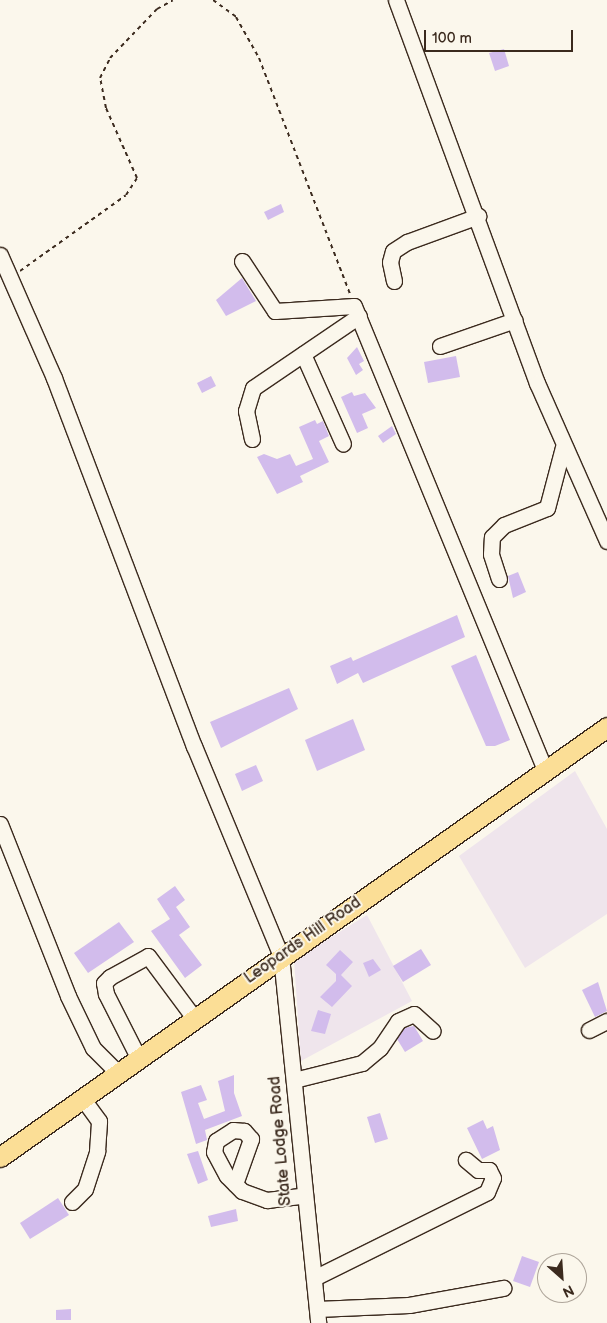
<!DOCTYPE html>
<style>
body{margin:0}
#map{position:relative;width:607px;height:1323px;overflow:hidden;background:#fbf7ec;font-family:"Balsamiq Sans",sans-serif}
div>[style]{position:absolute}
.built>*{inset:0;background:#efe5ec}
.building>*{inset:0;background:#d2bcec}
.path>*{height:2px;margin-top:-1px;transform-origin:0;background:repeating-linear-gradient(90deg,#3b2a1e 0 4px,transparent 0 8px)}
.roads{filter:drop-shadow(1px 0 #3b2a1e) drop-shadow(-1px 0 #3b2a1e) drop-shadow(0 1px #3b2a1e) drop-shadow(0 -1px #3b2a1e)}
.minor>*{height:15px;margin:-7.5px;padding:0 7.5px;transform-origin:7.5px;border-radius:7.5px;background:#fbf7ec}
.major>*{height:19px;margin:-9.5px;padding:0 9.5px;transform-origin:9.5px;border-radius:9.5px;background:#fbde96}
span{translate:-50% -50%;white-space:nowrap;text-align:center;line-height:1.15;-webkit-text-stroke:4px #fbf7ec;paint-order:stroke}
.street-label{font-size:16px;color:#3b2a1e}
.north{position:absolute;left:537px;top:1253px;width:50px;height:50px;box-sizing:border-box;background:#fbf7ec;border:1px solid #aea59a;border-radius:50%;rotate:154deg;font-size:14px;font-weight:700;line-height:20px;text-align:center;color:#3b2a1e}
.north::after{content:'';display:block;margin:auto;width:18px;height:22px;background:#3b2a1e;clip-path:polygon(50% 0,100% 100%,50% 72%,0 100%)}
.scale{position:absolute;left:424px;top:30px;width:149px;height:22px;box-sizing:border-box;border:2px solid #3b2a1e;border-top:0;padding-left:6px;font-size:15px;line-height:18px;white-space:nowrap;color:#3b2a1e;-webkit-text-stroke:4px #fbf7ec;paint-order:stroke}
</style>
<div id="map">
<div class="built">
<div style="clip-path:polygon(575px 771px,607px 829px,607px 914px,525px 968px,459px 856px)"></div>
<div style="clip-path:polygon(367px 915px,412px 1001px,301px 1061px,294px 960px)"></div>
</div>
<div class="building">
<div style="clip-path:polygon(504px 49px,509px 66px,495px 71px,489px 53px)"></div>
<div style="clip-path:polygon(281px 204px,284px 212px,268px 220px,264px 212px)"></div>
<div style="clip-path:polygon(242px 278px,256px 301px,226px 316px,216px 300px)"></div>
<div style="clip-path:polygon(357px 347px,364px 361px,359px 364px,363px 370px,356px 375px,347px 358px)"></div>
<div style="clip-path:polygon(456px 356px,460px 377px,428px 383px,424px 362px)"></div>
<div style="clip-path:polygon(211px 376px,216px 386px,202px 393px,197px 383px)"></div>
<div style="clip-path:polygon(352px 392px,354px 396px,365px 393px,376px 408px,362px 414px,368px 428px,357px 433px,341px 397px)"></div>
<div style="clip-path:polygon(315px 420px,317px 424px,323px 421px,329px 436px,319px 441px,329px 462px,300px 476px,303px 482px,277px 494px,257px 457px,264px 454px,277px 459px,290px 454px,296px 466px,313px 459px,299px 427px)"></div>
<div style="clip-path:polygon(392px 426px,396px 434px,383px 443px,378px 436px)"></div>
<div style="clip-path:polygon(518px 572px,526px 592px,513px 598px,508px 576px)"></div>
<div style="clip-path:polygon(457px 615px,465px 637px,363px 683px,358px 673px,337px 684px,330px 666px,351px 657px,353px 661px)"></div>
<div style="clip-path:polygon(476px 655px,510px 740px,495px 746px,486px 746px,451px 666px)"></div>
<div style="clip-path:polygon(289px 688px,298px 709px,221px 748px,210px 722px)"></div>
<div style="clip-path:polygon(353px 719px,365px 750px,317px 771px,305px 740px)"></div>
<div style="clip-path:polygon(256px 765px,263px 781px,242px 791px,235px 774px)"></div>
<div style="clip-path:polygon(175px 886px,185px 900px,176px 907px,190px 927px,179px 935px,202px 965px,185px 978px,151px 931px,170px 919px,157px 899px)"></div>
<div style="clip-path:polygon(119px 922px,134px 942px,88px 973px,74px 953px)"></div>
<div style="clip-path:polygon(421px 949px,431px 965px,403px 982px,393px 966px)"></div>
<div style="clip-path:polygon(340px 950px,353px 962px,341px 975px,352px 986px,332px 1007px,320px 997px,336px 981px,336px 974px,326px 965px)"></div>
<div style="clip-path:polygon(373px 959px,381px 970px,369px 977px,363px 963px)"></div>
<div style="clip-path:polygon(598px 982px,607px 1011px,595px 1017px,582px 990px)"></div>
<div style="clip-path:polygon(318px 1010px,331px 1014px,325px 1034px,311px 1031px)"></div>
<div style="clip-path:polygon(414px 1026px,423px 1041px,405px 1052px,397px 1039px,404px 1028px)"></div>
<div style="clip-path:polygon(234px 1075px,234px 1093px,242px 1116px,205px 1130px,207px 1140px,196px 1144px,181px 1092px,201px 1085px,207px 1100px,198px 1103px,204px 1119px,225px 1111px,218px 1081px)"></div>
<div style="clip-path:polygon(380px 1113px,388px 1139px,375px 1143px,367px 1117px)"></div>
<div style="clip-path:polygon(483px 1120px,487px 1129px,493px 1126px,500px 1150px,482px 1159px,467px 1128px)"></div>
<div style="clip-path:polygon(198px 1151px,208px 1180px,198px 1184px,187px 1154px)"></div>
<div style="clip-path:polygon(58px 1198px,69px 1215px,30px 1239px,20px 1223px)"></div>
<div style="clip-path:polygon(236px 1209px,238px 1221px,211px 1227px,208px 1216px)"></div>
<div style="clip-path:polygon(522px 1256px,539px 1262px,530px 1287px,513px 1281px)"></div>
<div style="clip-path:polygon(71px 1309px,71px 1320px,56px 1320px,56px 1310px)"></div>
</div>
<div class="path">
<div style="left:213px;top:0;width:29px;rotate:36deg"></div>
<div style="left:236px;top:17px;width:47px;rotate:60.7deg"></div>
<div style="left:259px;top:58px;width:253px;rotate:68.9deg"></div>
<div style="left:20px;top:271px;width:130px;rotate:-35.6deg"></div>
<div style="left:126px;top:195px;width:20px;rotate:-57deg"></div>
<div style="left:137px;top:178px;width:77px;rotate:-113.9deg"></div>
<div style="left:106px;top:108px;width:31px;rotate:-101deg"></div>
<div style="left:100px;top:78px;width:22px;rotate:-63deg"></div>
<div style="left:110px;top:58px;width:68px;rotate:-46.2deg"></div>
<div style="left:157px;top:9px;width:18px;rotate:-29deg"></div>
</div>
<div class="roads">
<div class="minor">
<div style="left:396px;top:0;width:408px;rotate:69.8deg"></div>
<div style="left:537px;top:383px;width:173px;rotate:66.1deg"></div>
<div style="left:0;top:255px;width:134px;rotate:66.3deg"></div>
<div style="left:54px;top:378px;width:394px;rotate:69.2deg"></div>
<div style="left:194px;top:746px;width:227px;rotate:67.5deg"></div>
<div style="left:281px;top:956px;width:369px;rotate:84.2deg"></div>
<div style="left:242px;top:261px;width:60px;rotate:56.6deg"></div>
<div style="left:275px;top:311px;width:79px;rotate:-3.6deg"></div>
<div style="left:354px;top:306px;width:502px;rotate:67.63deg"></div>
<div style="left:394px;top:281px;width:19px;rotate:-102deg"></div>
<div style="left:390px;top:262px;width:11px;rotate:-75deg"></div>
<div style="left:393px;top:251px;width:17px;rotate:-33deg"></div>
<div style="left:407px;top:242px;width:76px;rotate:-20.1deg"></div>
<div style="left:440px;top:346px;width:79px;rotate:-19.1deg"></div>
<div style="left:303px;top:354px;width:98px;rotate:66deg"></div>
<div style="left:252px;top:439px;width:29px;rotate:-102deg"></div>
<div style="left:246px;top:411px;width:24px;rotate:-73deg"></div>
<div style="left:253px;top:388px;width:128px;rotate:-34.2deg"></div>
<div style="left:499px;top:579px;width:26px;rotate:-108deg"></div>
<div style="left:491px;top:554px;width:17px;rotate:-87deg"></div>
<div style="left:492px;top:537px;width:17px;rotate:-45deg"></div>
<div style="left:504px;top:525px;width:46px;rotate:-21.6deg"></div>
<div style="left:547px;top:508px;width:63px;rotate:-75.3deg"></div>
<div style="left:0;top:824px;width:185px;rotate:68.4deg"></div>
<div style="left:68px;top:996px;width:58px;rotate:64.3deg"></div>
<div style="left:93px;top:1048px;width:34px;rotate:45deg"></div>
<div style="left:589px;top:1030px;width:20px;rotate:-27deg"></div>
<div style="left:138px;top:1057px;width:71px;rotate:-116.9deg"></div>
<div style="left:106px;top:994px;width:11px;rotate:-100deg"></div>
<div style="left:104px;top:983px;width:8px;rotate:-45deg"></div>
<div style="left:110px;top:977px;width:43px;rotate:-28.9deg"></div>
<div style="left:148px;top:956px;width:77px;rotate:53.4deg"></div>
<div style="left:294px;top:1080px;width:70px;rotate:-14deg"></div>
<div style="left:362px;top:1063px;width:23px;rotate:-40deg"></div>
<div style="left:380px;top:1048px;width:32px;rotate:-56deg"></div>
<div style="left:398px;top:1021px;width:17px;rotate:-24deg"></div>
<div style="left:414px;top:1014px;width:25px;rotate:42deg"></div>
<div style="left:235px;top:1184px;width:48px;rotate:-70.4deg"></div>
<div style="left:251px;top:1139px;width:11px;rotate:-131deg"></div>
<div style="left:244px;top:1131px;width:11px;rotate:-175deg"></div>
<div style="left:233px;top:1130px;width:20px;rotate:147deg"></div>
<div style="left:216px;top:1141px;width:11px;rotate:100deg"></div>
<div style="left:214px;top:1152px;width:27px;rotate:62deg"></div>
<div style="left:227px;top:1176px;width:21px;rotate:45deg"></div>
<div style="left:242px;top:1191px;width:27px;rotate:20deg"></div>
<div style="left:267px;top:1200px;width:35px;rotate:-7deg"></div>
<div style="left:72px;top:1202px;width:18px;rotate:-45deg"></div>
<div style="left:85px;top:1189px;width:40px;rotate:-72deg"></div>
<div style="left:97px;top:1151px;width:30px;rotate:-86deg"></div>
<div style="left:99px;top:1121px;width:29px;rotate:-126deg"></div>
<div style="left:314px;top:1278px;width:193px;rotate:-26.4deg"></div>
<div style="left:487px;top:1192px;width:15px;rotate:-67deg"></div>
<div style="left:493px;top:1178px;width:9px;rotate:-117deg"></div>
<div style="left:489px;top:1170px;width:11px;rotate:180deg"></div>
<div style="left:478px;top:1170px;width:16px;rotate:-140deg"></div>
<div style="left:317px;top:1309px;width:92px;rotate:-2.5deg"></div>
<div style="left:409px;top:1305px;width:96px;rotate:-10.3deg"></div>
</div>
<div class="major">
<div style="left:0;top:1157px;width:744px;rotate:-35.31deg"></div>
</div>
</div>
<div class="street-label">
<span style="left:303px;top:941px;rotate:-35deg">Leopards Hill Road</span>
<span style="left:281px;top:1141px;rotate:-95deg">State Lodge Road</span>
</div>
<div class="north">N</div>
<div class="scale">100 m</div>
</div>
